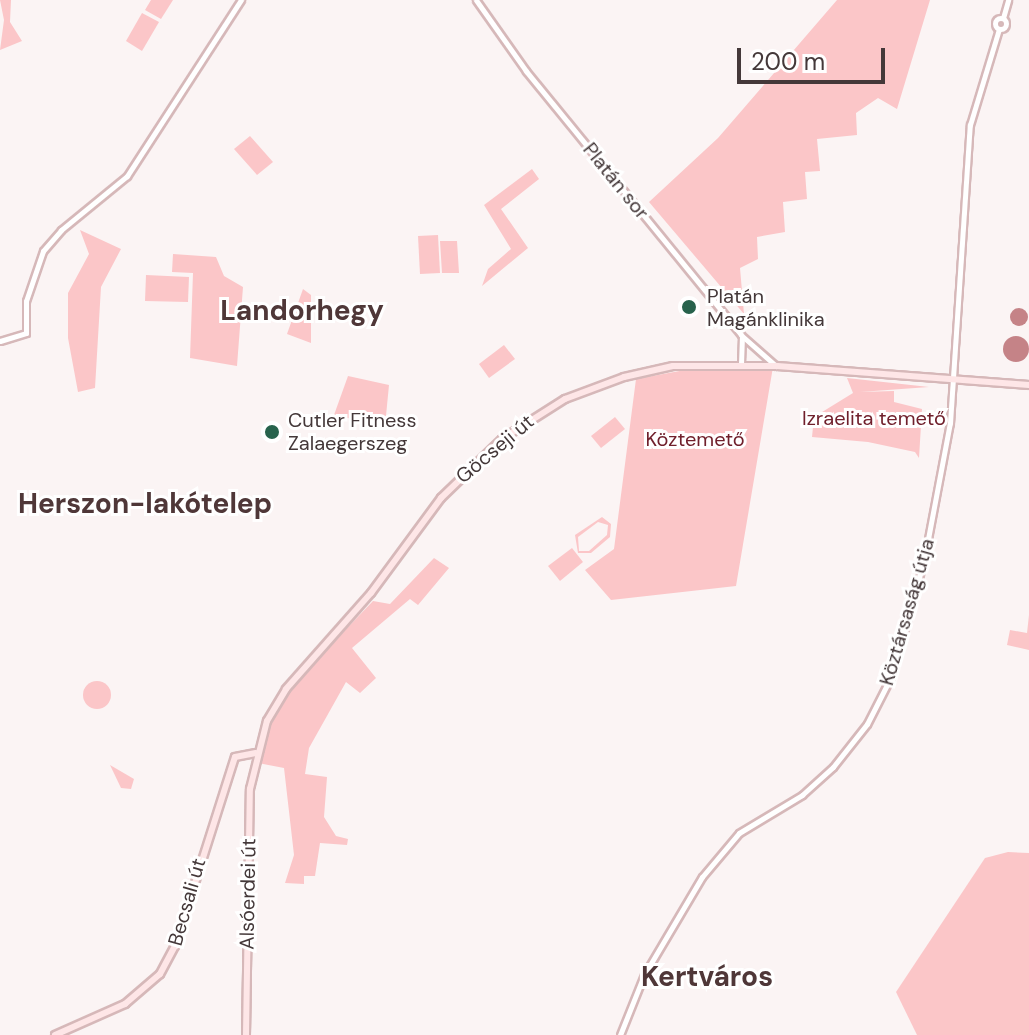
<!DOCTYPE html>
<meta charset="utf-8">
<style>
body{margin:0}
#map{position:relative;width:1029px;height:1035px;overflow:hidden;background:#fbf4f4;font-family:"DM Sans",sans-serif}
div>[style]{position:absolute}
.green>*{inset:0;background:#fbc6c8}
.round{border-radius:50%}
.water>*{inset:0;background:#c58387}
.roads{filter:drop-shadow(2px 0 #d6b8b9) drop-shadow(-2px 0 #d6b8b9) drop-shadow(0 2px #d6b8b9) drop-shadow(0 -2px #d6b8b9)}
.tertiary>*{height:5px;margin:-2.5px;padding:0 2.5px;transform-origin:2.5px;border-radius:2.5px;background:#fff}
.tertiary>.ring{margin:-2.5px;padding:0;box-sizing:content-box;background:none;border:5px solid #fff;border-radius:50%}
.secondary>*{height:6px;margin:-3px;padding:0 3px;transform-origin:3px;border-radius:3px;background:#fee6e7}
.dots>*{width:22px;height:22px;translate:-50% -50%;box-sizing:border-box;border:4px solid #fff;border-radius:50%}
span{translate:-50% -50%;white-space:nowrap;text-align:center;line-height:1.15;-webkit-text-stroke:6px #fff;paint-order:stroke}
.street-label{font-size:20px;color:#443839}
.poi-label{font-size:20px;color:#443839}
.left{translate:0 -50%;text-align:left}
.park-label{font-size:20px;color:#70202c}
.district-label{font-size:28px;color:#4f3738;font-weight:700}
.scale{position:absolute;left:737px;top:48px;width:148px;height:36px;box-sizing:border-box;border:4px solid #443839;border-top:0;padding-left:10px;font-size:24px;line-height:28px;white-space:nowrap;color:#443839;-webkit-text-stroke:6px #fff;paint-order:stroke}
</style>
<div id="map">
<div class="green">
<div style="clip-path:polygon(0 0,11px 0,10px 22px,22px 41px,0 50px,4px 20px)"></div>
<div style="clip-path:polygon(151px 0,173px 0,161px 19px,145px 10px)"></div>
<div style="clip-path:polygon(837px 0,930px 0,897px 109px,878px 98px,856px 113px,857px 135px,817px 139px,820px 171px,805px 172px,807px 199px,783px 202px,785px 232px,757px 237px,758px 259px,740px 268px,744px 314px,649px 202px,718px 138px)"></div>
<div style="clip-path:polygon(142px 13px,159px 22px,142px 51px,126px 41px)"></div>
<div style="clip-path:polygon(250px 136px,273px 162px,257px 175px,234px 149px)"></div>
<div style="clip-path:polygon(532px 169px,539px 179px,501px 209px,528px 248px,482px 286px,488px 269px,511px 249px,484px 205px)"></div>
<div style="clip-path:polygon(80px 230px,121px 249px,101px 287px,95px 388px,78px 392px,68px 338px,68px 293px,89px 254px)"></div>
<div style="clip-path:polygon(438px 235px,440px 273px,420px 274px,418px 236px)"></div>
<div style="clip-path:polygon(440px 241px,457px 241px,459px 273px,442px 273px)"></div>
<div style="clip-path:polygon(173px 254px,216px 257px,224px 276px,243px 287px,237px 366px,190px 358px,193px 273px,172px 272px)"></div>
<div style="clip-path:polygon(146px 275px,189px 277px,188px 302px,145px 301px)"></div>
<div style="clip-path:polygon(303px 289px,311px 295px,311px 343px,287px 334px)"></div>
<div style="clip-path:polygon(504px 345px,515px 359px,489px 378px,479px 364px)"></div>
<div style="clip-path:polygon(773px 367px,736px 586px,611px 600px,585px 570px,614px 549px,636px 379px,685px 370px)"></div>
<div style="clip-path:polygon(348px 376px,389px 385px,385px 426px,334px 415px)"></div>
<div style="clip-path:polygon(847px 378px,929px 387px,860px 392px,894px 391px,894px 402px,922px 409px,919px 458px,915px 452px,868px 442px,812px 437px,814px 417px,853px 393px)"></div>
<div style="clip-path:polygon(615px 417px,625px 429px,601px 448px,591px 436px)"></div>
<div style="clip-path:polygon(evenodd,602px 517px,611px 524px,610px 537px,591px 553px,578px 553px,575px 535px,602px 517px,598px 522px,608px 525px,607px 535px,589px 551px,579px 551px,578px 537px,598px 522px)"></div>
<div style="clip-path:polygon(572px 548px,583px 562px,560px 581px,548px 566px)"></div>
<div style="clip-path:polygon(434px 558px,449px 568px,418px 605px,410px 599px,352px 648px,376px 678px,360px 693px,346px 682px,309px 748px,305px 774px,327px 777px,324px 817px,336px 836px,348px 839px,347px 845px,320px 843px,315px 876px,304px 876px,304px 884px,285px 883px,294px 855px,284px 768px,258px 763px,264px 736px,287px 691px,373px 601px,390px 604px)"></div>
<div style="clip-path:polygon(1029px 615px,1029px 650px,1007px 645px,1010px 630px,1027px 633px)"></div>
<div class="round" style="left:83px;top:681px;width:28px;height:28px"></div>
<div style="clip-path:polygon(110px 765px,134px 779px,131px 789px,121px 788px)"></div>
<div style="clip-path:polygon(1008px 852px,1029px 853px,1029px 1035px,917px 1035px,896px 992px,985px 858px)"></div>
</div>
<div class="water">
<div class="round" style="left:1010px;top:308px;width:18px;height:18px"></div>
<div class="round" style="left:1003px;top:336px;width:26px;height:26px"></div>
</div>
<div class="roads">
<div class="tertiary">
<div style="left:476px;top:0;width:87px;rotate:54.8deg"></div>
<div style="left:526px;top:71px;width:340px;rotate:50.8deg"></div>
<div style="left:741px;top:335px;width:47px;rotate:41.5deg"></div>
<div style="left:1003px;top:18px;width:19px;rotate:-74deg"></div>
<div class="ring" style="left:995.5px;top:18.5px;width:6px;height:6px"></div>
<div style="left:0;top:341px;width:27px;rotate:-17deg"></div>
<div style="left:26px;top:333px;width:32px;rotate:-90deg"></div>
<div style="left:26px;top:301px;width:53px;rotate:-71.2deg"></div>
<div style="left:43px;top:251px;width:28px;rotate:-49deg"></div>
<div style="left:61px;top:230px;width:85px;rotate:-39.3deg"></div>
<div style="left:127px;top:176px;width:210px;rotate:-57.1deg"></div>
<div style="left:741px;top:364px;width:26px;rotate:-88deg"></div>
<div style="left:620px;top:1035px;width:65px;rotate:-68.2deg"></div>
<div style="left:644px;top:975px;width:114px;rotate:-59.4deg"></div>
<div style="left:702px;top:877px;width:57px;rotate:-49.9deg"></div>
<div style="left:739px;top:833px;width:74px;rotate:-31.1deg"></div>
<div style="left:802px;top:795px;width:42px;rotate:-42.1deg"></div>
<div style="left:833px;top:767px;width:55px;rotate:-51.7deg"></div>
<div style="left:867px;top:724px;width:55px;rotate:-63deg"></div>
<div style="left:892px;top:675px;width:119px;rotate:-74.5deg"></div>
<div style="left:924px;top:560px;width:139px;rotate:-79.3deg"></div>
<div style="left:950px;top:423px;width:299px;rotate:-86.2deg"></div>
<div style="left:970px;top:125px;width:100px;rotate:-73.2deg"></div>
</div>
<div class="secondary">
<div style="left:55px;top:1035px;width:77px;rotate:-23.9deg"></div>
<div style="left:125px;top:1004px;width:46px;rotate:-40.6deg"></div>
<div style="left:160px;top:974px;width:32px;rotate:-62deg"></div>
<div style="left:175px;top:946px;width:198px;rotate:-72.4deg"></div>
<div style="left:235px;top:757px;width:21px;rotate:-11deg"></div>
<div style="left:246px;top:1035px;width:246px;rotate:-89.1deg"></div>
<div style="left:250px;top:789px;width:70px;rotate:-76deg"></div>
<div style="left:267px;top:721px;width:37px;rotate:-59deg"></div>
<div style="left:286px;top:689px;width:128px;rotate:-48.5deg"></div>
<div style="left:371px;top:593px;width:118px;rotate:-53.6deg"></div>
<div style="left:441px;top:498px;width:85px;rotate:-44deg"></div>
<div style="left:502px;top:439px;width:75px;rotate:-32.4deg"></div>
<div style="left:565px;top:399px;width:63px;rotate:-20.4deg"></div>
<div style="left:624px;top:377px;width:50px;rotate:-12.7deg"></div>
<div style="left:673px;top:366px;width:104px"></div>
<div style="left:777px;top:366px;width:253px;rotate:4.3deg"></div>
</div>
</div>
<div class="dots">
<div style="left:689px;top:307px;background:#27624c"></div>
<div style="left:272px;top:432px;background:#27624c"></div>
</div>
<div class="street-label">
<span style="left:616px;top:181px;rotate:51deg">Platán sor</span>
<span style="left:495px;top:449px;rotate:-40deg">Göcseji út</span>
<span style="left:907px;top:612px;rotate:-74deg">Köztársaság útja</span>
<span style="left:248px;top:894px;rotate:-89deg">Alsóerdei út</span>
<span style="left:187px;top:902px;rotate:-74deg">Becsali út</span>
</div>
<div class="poi-label">
<span class="left" style="left:707px;top:308px">Platán<br>Magánklinika</span>
<span class="left" style="left:288px;top:432px">Cutler Fitness<br>Zalaegerszeg</span>
</div>
<div class="park-label">
<span style="left:874px;top:418px">Izraelita temető</span>
<span style="left:695px;top:439px">Köztemető</span>
</div>
<div class="district-label">
<span style="left:302px;top:311px">Landorhegy</span>
<span style="left:145px;top:504px">Herszon-lakótelep</span>
<span style="left:707px;top:977px">Kertváros</span>
</div>
<div class="scale">200 m</div>
</div>
